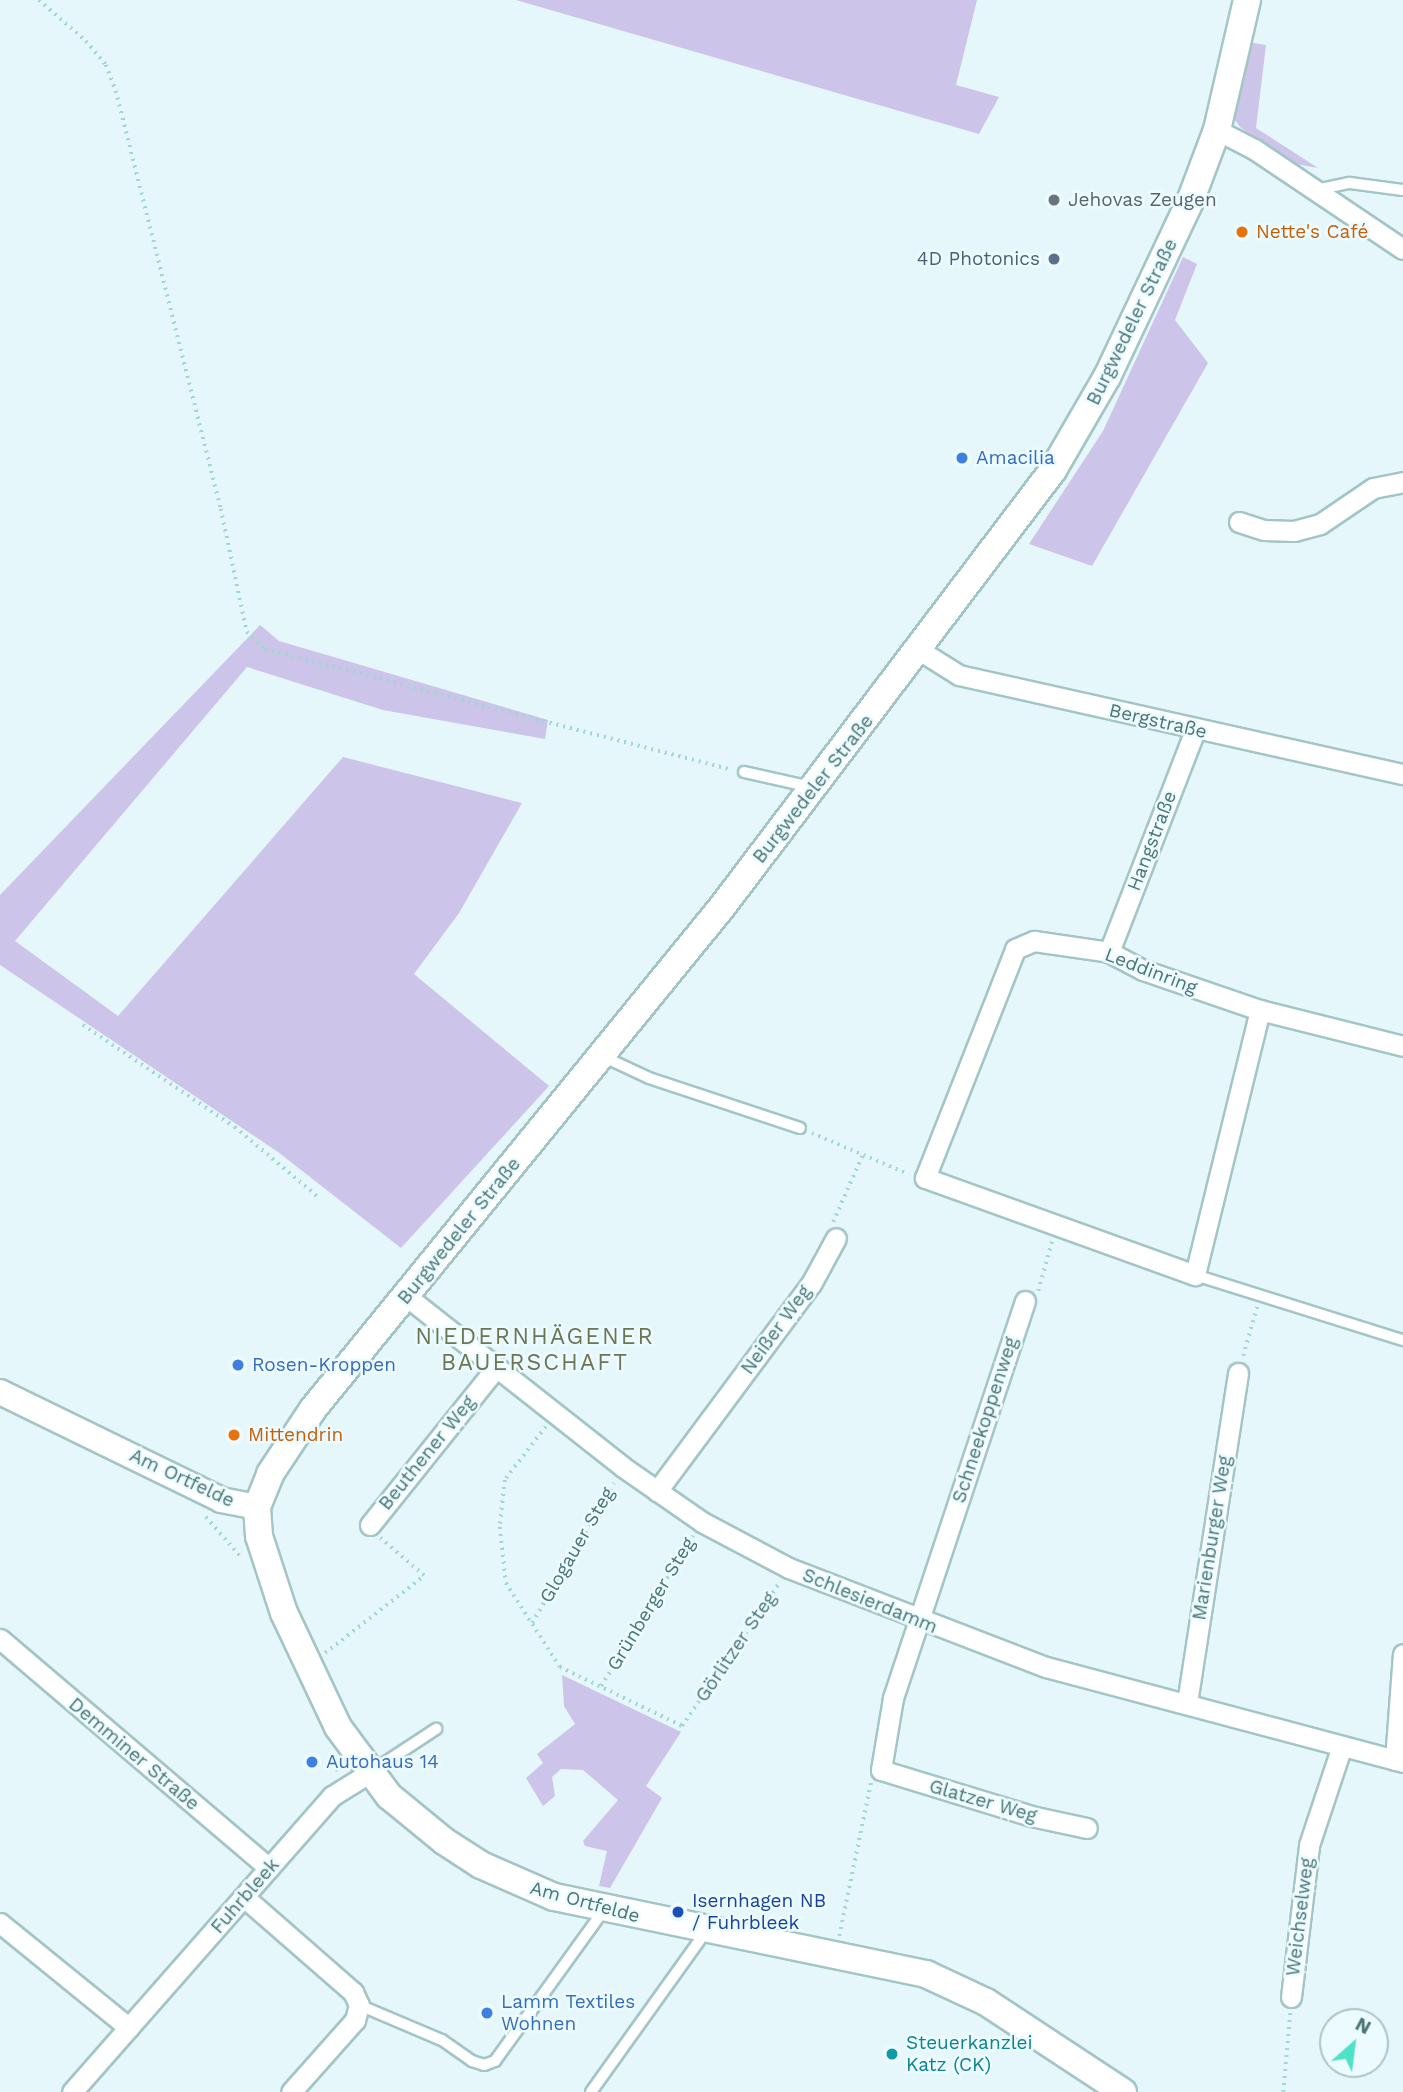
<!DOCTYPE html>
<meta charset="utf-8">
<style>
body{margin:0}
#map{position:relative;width:1403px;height:2092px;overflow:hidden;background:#e6f7fc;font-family:"Work Sans",sans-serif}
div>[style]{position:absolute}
.green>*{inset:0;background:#ccc4e9}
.path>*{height:3.5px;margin-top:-1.75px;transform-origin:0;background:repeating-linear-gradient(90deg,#a1d6d5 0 2px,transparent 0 7px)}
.roads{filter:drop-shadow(2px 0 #a4c5c5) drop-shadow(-2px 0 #a4c5c5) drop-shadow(0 2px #a4c5c5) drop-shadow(0 -2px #a4c5c5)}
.service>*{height:10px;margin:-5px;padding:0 5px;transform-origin:5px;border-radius:5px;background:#fff}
.minor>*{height:19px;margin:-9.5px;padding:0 9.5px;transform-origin:9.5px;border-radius:9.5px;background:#fff}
.tertiary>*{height:24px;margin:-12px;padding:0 12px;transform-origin:12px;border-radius:12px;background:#fff}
.secondary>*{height:26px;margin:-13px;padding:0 13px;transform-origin:13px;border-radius:13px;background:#fff}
.dots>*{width:19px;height:19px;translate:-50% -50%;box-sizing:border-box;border:4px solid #ecfbff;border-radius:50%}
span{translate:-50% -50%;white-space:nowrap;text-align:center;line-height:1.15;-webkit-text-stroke:5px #ecfbff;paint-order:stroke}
.worship-label{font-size:19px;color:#5b616d}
.left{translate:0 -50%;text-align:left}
.food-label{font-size:19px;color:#c56008}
.service-label{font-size:19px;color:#4e5e75}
.right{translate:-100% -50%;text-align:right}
.street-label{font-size:19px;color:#4b7573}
.shop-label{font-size:19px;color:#366cbe}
.transit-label{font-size:19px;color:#164399}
.culture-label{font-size:19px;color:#0d838f}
.quarter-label{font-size:23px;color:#6c7652;letter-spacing:2px}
.north{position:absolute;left:1319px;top:2008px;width:70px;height:70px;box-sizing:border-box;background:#ecfbff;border:2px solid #acc5c7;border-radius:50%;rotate:28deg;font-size:19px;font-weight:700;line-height:28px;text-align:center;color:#4b7573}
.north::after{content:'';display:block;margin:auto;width:24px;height:32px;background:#4de3c9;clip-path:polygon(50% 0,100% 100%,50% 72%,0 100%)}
</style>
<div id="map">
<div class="green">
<div style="clip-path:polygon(516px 0,977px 0,956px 85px,999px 97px,979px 134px)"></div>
<div style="clip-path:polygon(1247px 42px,1266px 45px,1256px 128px,1318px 168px,1291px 163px,1240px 127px,1232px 116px)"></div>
<div style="clip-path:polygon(1183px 257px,1197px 264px,1175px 320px,1208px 363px,1092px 566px,1029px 544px,1103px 431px)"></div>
<div style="clip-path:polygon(260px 625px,279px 641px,548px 720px,545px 739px,383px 710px,247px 667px,15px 941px,118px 1016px,343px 757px,522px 803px,459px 913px,414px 974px,549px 1086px,401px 1248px,278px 1152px,0 965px,0 895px)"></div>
<div style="clip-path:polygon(562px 1675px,681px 1732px,646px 1786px,662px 1798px,610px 1888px,599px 1886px,607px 1851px,585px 1846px,583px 1841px,618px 1800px,583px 1770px,561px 1769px,552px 1777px,555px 1796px,543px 1806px,526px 1778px,543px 1763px,537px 1754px,575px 1724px,564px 1706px)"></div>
</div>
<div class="path">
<div style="left:39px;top:0;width:62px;rotate:41.1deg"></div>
<div style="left:86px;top:41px;width:31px;rotate:50deg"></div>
<div style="left:106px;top:65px;width:28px;rotate:69deg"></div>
<div style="left:116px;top:91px;width:431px;rotate:75.9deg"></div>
<div style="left:221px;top:509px;width:126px;rotate:78.1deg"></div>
<div style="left:247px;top:632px;width:25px;rotate:43deg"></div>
<div style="left:265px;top:649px;width:482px;rotate:14.5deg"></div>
<div style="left:83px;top:1025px;width:183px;rotate:33.9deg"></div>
<div style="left:235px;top:1127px;width:107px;rotate:40.1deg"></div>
<div style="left:812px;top:1133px;width:104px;rotate:23.1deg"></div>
<div style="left:833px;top:1222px;width:74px;rotate:-66.2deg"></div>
<div style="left:1038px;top:1291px;width:52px;rotate:-74.4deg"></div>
<div style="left:1243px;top:1356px;width:51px;rotate:-74.1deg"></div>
<div style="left:546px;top:1427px;width:67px;rotate:127.7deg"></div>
<div style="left:505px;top:1480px;width:47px;rotate:96.1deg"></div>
<div style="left:500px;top:1527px;width:56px;rotate:83.9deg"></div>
<div style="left:506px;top:1583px;width:100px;rotate:57.3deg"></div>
<div style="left:560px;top:1667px;width:136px;rotate:25.8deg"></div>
<div style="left:682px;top:1726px;width:174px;rotate:-55.8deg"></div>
<div style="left:206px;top:1517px;width:55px;rotate:48.7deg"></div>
<div style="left:532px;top:1623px;width:162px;rotate:-59.6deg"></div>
<div style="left:325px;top:1653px;width:125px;rotate:-37.9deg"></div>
<div style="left:424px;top:1576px;width:58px;rotate:-139.2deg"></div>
<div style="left:601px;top:1686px;width:176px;rotate:-58.5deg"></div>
<div style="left:331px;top:1757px;width:17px;rotate:65deg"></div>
<div style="left:839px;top:1936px;width:157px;rotate:-78.3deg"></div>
<div style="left:1283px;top:2092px;width:79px;rotate:-84.9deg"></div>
</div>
<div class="roads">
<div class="service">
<div style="left:1316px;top:190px;width:35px;rotate:-12deg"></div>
<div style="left:1350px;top:183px;width:53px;rotate:7.5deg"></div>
<div style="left:744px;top:772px;width:69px;rotate:12.6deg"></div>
<div style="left:602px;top:1056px;width:52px;rotate:25.1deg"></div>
<div style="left:649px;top:1078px;width:159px;rotate:18.3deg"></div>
<div style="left:1195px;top:1275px;width:218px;rotate:17.4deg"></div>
<div style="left:372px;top:1771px;width:77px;rotate:-33.3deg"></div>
<div style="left:359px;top:2005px;width:90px;rotate:22.9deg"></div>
<div style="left:442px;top:2040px;width:37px;rotate:35deg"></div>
<div style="left:472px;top:2061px;width:13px;rotate:18deg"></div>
<div style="left:484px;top:2065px;width:12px;rotate:-20deg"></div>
<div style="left:495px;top:2061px;width:186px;rotate:-54.2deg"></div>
<div style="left:591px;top:2092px;width:199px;rotate:-54.4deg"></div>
</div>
<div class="minor">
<div style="left:1217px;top:130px;width:42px;rotate:27.2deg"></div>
<div style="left:1254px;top:149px;width:179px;rotate:33.9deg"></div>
<div style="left:1239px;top:522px;width:26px;rotate:18deg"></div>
<div style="left:1264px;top:530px;width:30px;rotate:2deg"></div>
<div style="left:1294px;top:531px;width:27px;rotate:-15deg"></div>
<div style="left:1320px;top:524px;width:64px;rotate:-34.2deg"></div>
<div style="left:1373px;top:488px;width:31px;rotate:-11deg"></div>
<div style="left:919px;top:650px;width:47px;rotate:32deg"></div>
<div style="left:959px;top:675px;width:455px;rotate:12.6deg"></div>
<div style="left:1034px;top:941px;width:76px;rotate:8.3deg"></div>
<div style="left:1109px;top:952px;width:38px;rotate:28deg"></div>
<div style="left:1143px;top:970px;width:124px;rotate:18.9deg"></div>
<div style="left:1260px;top:1010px;width:273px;rotate:103.8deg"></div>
<div style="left:1195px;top:1275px;width:287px;rotate:-160.2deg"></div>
<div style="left:925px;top:1178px;width:246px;rotate:-68.5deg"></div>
<div style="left:1015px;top:949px;width:21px;rotate:-23deg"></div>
<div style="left:1109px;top:952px;width:238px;rotate:-68.8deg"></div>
<div style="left:1260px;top:1010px;width:147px;rotate:14.1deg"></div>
<div style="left:406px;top:1296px;width:276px;rotate:38.2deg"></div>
<div style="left:623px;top:1467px;width:96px;rotate:34.8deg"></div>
<div style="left:702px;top:1522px;width:98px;rotate:27.9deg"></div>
<div style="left:789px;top:1568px;width:275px;rotate:21.1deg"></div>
<div style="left:1046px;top:1667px;width:369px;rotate:14.9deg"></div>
<div style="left:1025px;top:1301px;width:418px;rotate:108.4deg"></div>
<div style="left:893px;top:1698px;width:73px;rotate:99.5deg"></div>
<div style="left:881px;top:1770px;width:157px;rotate:17deg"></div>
<div style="left:1031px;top:1816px;width:57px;rotate:12.1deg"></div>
<div style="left:657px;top:1491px;width:258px;rotate:-53.4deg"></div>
<div style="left:811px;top:1284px;width:52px;rotate:-61.5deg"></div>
<div style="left:370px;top:1525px;width:201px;rotate:-51.3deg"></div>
<div style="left:0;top:1639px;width:353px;rotate:40.4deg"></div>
<div style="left:1187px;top:1703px;width:334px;rotate:-81.2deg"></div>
<div style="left:1395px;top:1760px;width:106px;rotate:-85.7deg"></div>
<div style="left:244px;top:1897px;width:145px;rotate:41.1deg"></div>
<div style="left:353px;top:1992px;width:14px;rotate:65deg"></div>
<div style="left:359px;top:2005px;width:16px;rotate:105deg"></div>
<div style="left:355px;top:2020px;width:96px;rotate:131.6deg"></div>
<div style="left:0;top:1923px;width:166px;rotate:39.1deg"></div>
<div style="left:1291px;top:1997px;width:153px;rotate:-83.2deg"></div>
<div style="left:1309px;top:1845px;width:104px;rotate:-71.6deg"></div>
<div style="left:72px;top:2092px;width:394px;rotate:-48.7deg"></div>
<div style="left:332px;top:1796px;width:44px;rotate:-31.9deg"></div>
</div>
<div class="tertiary">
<div style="left:0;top:1392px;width:246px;rotate:26deg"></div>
<div style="left:221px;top:1500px;width:37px;rotate:11deg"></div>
</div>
<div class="secondary">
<div style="left:1123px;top:2092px;width:164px;rotate:-146.7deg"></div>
<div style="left:986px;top:2002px;width:66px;rotate:-155deg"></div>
<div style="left:926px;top:1974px;width:380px;rotate:-168.3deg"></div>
<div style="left:554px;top:1897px;width:80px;rotate:-156.3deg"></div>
<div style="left:481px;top:1865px;width:44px;rotate:-147deg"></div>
<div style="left:444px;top:1841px;width:71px;rotate:-140.7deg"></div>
<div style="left:389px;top:1796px;width:86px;rotate:-126.5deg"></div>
<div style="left:338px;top:1727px;width:126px;rotate:-115.3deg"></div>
<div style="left:284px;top:1613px;width:81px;rotate:-108deg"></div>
<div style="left:259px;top:1536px;width:29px;rotate:-94deg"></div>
<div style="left:257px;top:1507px;width:35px;rotate:-68deg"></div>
<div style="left:270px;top:1474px;width:78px;rotate:-56.5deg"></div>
<div style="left:313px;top:1409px;width:648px;rotate:-50.83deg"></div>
<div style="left:722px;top:907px;width:548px;rotate:-52.86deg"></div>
<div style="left:1053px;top:470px;width:108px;rotate:-59.9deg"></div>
<div style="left:1107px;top:377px;width:197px;rotate:-64.7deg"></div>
<div style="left:1191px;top:199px;width:74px;rotate:-69.4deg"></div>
<div style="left:1217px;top:130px;width:133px;rotate:-77deg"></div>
</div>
</div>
<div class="dots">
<div style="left:1054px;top:200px;background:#6b7280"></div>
<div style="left:1242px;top:232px;background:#e8710a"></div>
<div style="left:1054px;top:259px;background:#5c6f8a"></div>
<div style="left:962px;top:458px;background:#3f7fe0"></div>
<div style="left:238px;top:1365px;background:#3f7fe0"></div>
<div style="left:234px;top:1435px;background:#e8710a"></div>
<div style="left:312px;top:1762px;background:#3f7fe0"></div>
<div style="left:678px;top:1912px;background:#1a4fb4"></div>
<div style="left:487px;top:2013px;background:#3f7fe0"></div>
<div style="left:892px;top:2054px;background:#0f9aa8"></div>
</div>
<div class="worship-label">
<span class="left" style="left:1068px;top:200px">Jehovas Zeugen</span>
</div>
<div class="food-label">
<span class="left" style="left:1256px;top:232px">Nette's Café</span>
<span class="left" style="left:248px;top:1435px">Mittendrin</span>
</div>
<div class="service-label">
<span class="right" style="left:1040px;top:259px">4D Photonics</span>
</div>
<div class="street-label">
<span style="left:1132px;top:322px;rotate:-64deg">Burgwedeler Straße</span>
<span style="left:1158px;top:721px;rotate:13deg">Bergstraße</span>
<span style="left:813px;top:789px;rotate:-52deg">Burgwedeler Straße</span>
<span style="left:1152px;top:841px;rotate:-69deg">Hangstraße</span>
<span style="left:1151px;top:971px;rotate:21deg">Leddinring</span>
<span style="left:459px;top:1231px;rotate:-51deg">Burgwedeler Straße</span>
<span style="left:776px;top:1330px;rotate:-54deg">Neißer Weg</span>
<span style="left:985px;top:1420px;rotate:-72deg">Schneekoppenweg</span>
<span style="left:427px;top:1453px;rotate:-51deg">Beuthener Weg</span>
<span style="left:182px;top:1478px;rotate:25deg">Am Ortfelde</span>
<span style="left:1212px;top:1538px;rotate:-81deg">Marienburger Weg</span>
<span style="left:577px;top:1545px;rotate:-60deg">Glogauer Steg</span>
<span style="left:870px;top:1601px;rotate:22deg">Schlesierdamm</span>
<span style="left:651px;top:1604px;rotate:-59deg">Grünberger Steg</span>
<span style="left:736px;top:1647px;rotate:-56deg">Görlitzer Steg</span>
<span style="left:134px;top:1754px;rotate:40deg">Demminer Straße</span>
<span style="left:983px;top:1801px;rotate:16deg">Glatzer Weg</span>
<span style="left:245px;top:1896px;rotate:-49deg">Fuhrbleek</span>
<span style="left:585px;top:1902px;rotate:15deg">Am Ortfelde</span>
<span style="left:1300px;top:1917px;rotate:-83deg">Weichselweg</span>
</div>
<div class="shop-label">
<span class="left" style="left:976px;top:458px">Amacilia</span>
<span class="left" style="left:252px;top:1365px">Rosen-Kroppen</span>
<span class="left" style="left:326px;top:1762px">Autohaus 14</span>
<span class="left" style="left:501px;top:2013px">Lamm Textiles<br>Wohnen</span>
</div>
<div class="transit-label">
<span class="left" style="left:692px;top:1912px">Isernhagen NB<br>/ Fuhrbleek</span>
</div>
<div class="culture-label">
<span class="left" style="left:906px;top:2054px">Steuerkanzlei<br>Katz (CK)</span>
</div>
<div class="quarter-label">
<span style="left:535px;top:1350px">NIEDERNHÄGENER<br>BAUERSCHAFT</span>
</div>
<div class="north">N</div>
</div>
